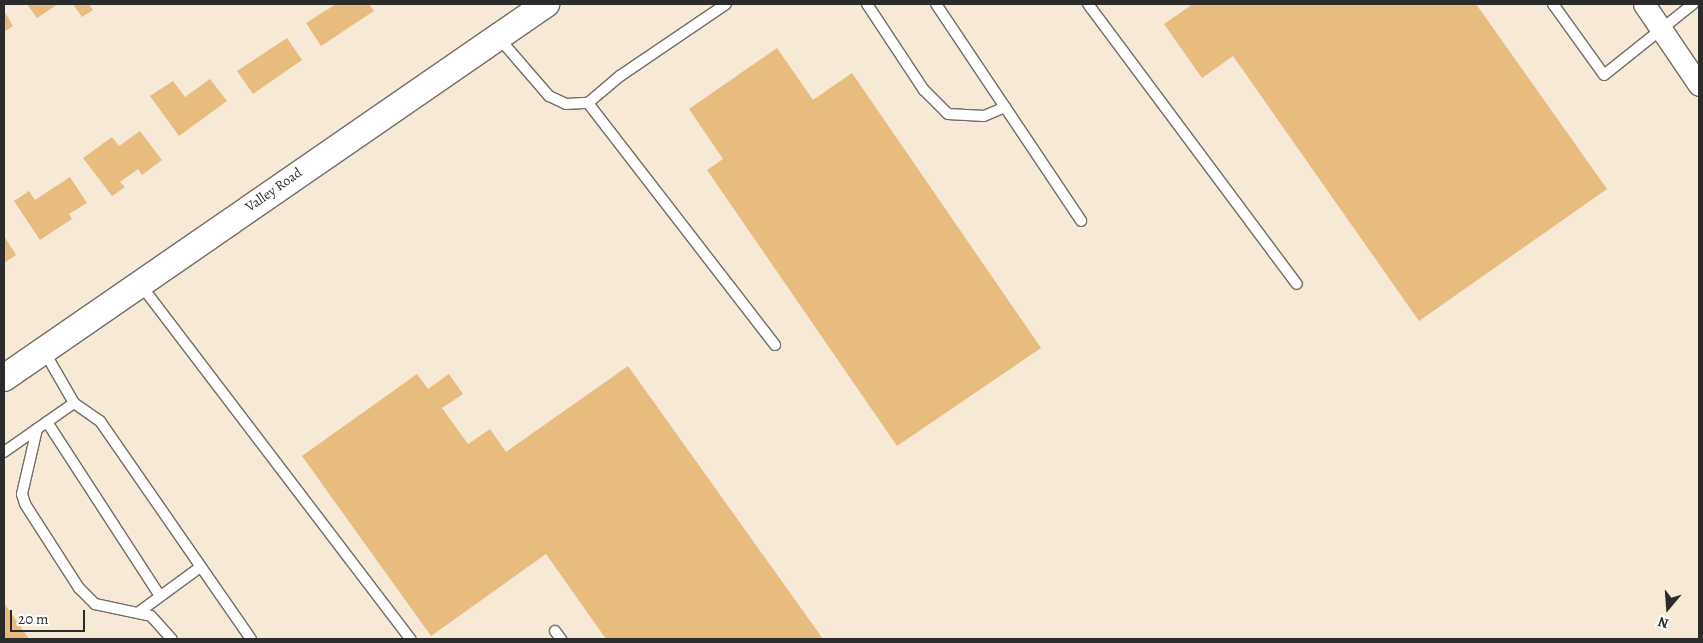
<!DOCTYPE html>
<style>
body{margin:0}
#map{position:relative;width:1703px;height:643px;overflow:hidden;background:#f6ead6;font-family:Alegreya,serif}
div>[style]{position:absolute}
.building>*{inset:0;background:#e8bb7f}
.roads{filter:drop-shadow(1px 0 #726e67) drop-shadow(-1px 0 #726e67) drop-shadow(0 1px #726e67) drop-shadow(0 -1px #726e67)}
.service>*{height:10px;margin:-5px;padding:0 5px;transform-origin:5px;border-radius:5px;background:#fff}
.minor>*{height:21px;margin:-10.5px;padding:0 10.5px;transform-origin:10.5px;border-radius:10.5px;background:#fff}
.tertiary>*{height:26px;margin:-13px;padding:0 13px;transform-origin:13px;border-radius:13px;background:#fff}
span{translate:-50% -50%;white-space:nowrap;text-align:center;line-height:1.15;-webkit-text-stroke:4px #fff;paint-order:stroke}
.street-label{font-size:14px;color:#2b2b2b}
.frame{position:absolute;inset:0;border:5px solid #2b2b2b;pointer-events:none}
.north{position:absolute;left:1643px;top:583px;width:50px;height:50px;-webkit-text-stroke:4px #fff;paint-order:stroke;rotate:198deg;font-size:14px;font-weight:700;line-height:20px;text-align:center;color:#2b2b2b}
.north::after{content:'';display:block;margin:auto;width:18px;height:22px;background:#2b2b2b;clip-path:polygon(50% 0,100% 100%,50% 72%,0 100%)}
.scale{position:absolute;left:10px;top:610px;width:75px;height:22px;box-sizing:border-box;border:2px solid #2b2b2b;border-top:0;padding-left:6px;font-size:15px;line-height:18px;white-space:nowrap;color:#2b2b2b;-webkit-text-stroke:4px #fff;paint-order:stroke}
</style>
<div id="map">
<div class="building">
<div style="clip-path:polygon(27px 4px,58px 4px,37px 18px)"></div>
<div style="clip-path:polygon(73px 4px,89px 4px,93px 10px,82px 17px)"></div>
<div style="clip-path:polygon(336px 4px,369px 4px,374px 11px,321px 46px,306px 23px)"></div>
<div style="clip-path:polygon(1193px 4px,1476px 4px,1607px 189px,1419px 321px,1233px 56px,1202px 78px,1164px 24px)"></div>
<div style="clip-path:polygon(4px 11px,13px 26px,4px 32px)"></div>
<div style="clip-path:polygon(287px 38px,302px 60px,253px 94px,237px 71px)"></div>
<div style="clip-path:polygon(777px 48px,813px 100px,852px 73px,1041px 348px,897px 446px,707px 170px,723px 159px,689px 109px)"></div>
<div style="clip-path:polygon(210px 79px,227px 101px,179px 136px,150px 96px,173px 81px,185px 97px)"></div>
<div style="clip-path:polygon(140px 131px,162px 160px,142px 175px,138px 169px,120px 182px,125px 187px,112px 196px,83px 158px,112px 137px,119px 146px)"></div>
<div style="clip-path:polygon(70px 177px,87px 203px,69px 214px,72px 219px,40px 240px,14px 201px,29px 191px,35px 200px)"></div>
<div style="clip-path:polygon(4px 236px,16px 255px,4px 263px)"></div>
<div style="clip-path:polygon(628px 366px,823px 639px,606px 639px,546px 554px,431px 636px,302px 456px,417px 374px,428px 389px,449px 374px,463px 394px,442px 408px,468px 444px,490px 429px,506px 452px)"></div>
<div style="clip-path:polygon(4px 603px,29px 639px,4px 639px)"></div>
</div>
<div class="roads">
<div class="service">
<div style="left:867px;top:4px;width:103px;rotate:56.5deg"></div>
<div style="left:924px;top:90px;width:34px;rotate:45deg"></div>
<div style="left:948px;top:114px;width:36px;rotate:3deg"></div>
<div style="left:984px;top:116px;width:23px;rotate:-23deg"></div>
<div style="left:936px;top:4px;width:261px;rotate:56.2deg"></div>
<div style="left:1088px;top:4px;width:349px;rotate:53.3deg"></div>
<div style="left:1553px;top:4px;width:87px;rotate:54.3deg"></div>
<div style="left:1604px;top:75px;width:114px;rotate:-38.6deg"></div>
<div style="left:498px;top:37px;width:78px;rotate:49.2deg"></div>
<div style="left:549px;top:96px;width:19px;rotate:25deg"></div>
<div style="left:566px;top:104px;width:22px;rotate:-3deg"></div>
<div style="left:588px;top:103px;width:306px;rotate:52.3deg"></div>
<div style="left:588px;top:103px;width:42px;rotate:-40.2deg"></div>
<div style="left:620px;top:76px;width:128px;rotate:-34.2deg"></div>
<div style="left:140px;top:284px;width:446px;rotate:52.7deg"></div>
<div style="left:74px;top:403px;width:32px;rotate:35deg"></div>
<div style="left:100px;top:421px;width:265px;rotate:55.3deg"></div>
<div style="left:47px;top:422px;width:207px;rotate:57deg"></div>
<div style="left:37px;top:429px;width:67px;rotate:103deg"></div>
<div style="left:22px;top:494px;width:10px;rotate:73deg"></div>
<div style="left:25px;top:504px;width:100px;rotate:57.3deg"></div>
<div style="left:79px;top:588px;width:23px;rotate:45deg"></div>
<div style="left:95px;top:604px;width:57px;rotate:12.1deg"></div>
<div style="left:151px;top:616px;width:31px;rotate:48deg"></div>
<div style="left:4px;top:452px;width:85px;rotate:-35deg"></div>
<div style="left:74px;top:403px;width:60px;rotate:-120deg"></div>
<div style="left:139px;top:612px;width:74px;rotate:-36.3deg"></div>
<div style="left:555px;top:631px;width:10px;rotate:53deg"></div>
</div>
<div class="minor">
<div style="left:1644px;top:4px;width:98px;rotate:55.8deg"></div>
</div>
<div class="tertiary">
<div style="left:4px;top:378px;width:659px;rotate:-34.61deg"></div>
</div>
</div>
<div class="street-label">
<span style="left:274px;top:190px;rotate:-35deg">Valley Road</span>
</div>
<div class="frame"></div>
<div class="north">N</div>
<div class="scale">20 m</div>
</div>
